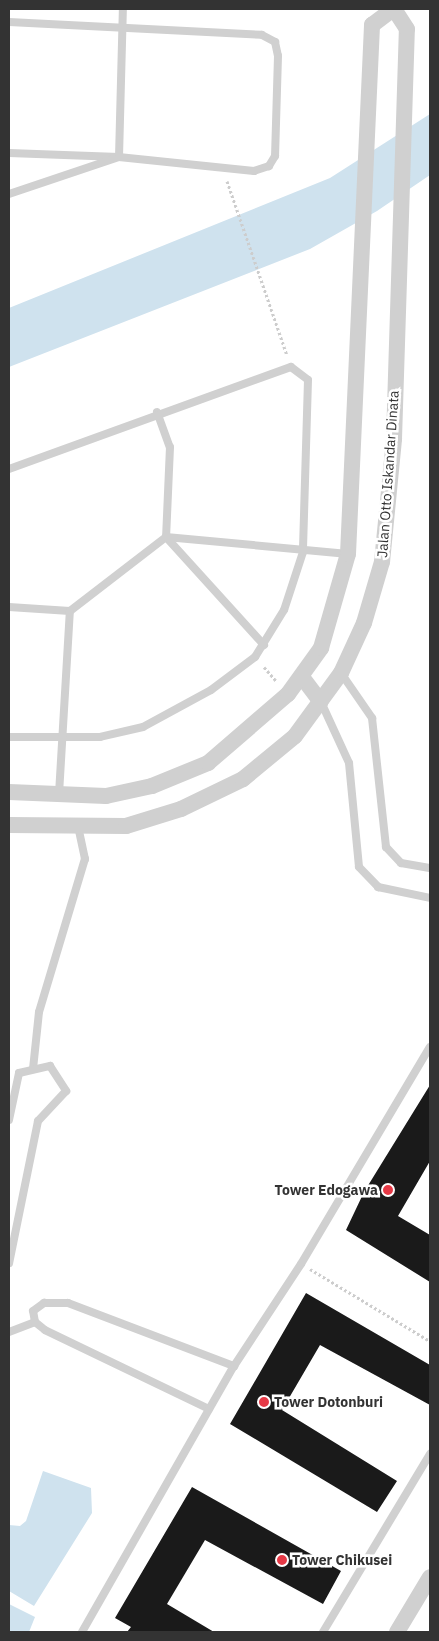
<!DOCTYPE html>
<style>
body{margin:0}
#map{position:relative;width:439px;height:1641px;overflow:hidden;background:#fff;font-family:"IBM Plex Sans",sans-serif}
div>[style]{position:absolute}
.water>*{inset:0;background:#cfe2ee}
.building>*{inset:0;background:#1a1a1a}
.path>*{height:3px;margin-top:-1.5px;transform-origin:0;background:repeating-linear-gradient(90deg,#cdcdcd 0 2.5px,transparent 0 5px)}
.service>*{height:8px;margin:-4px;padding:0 4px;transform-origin:4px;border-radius:4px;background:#d0d0d0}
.minor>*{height:16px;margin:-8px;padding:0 8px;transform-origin:8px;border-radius:8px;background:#d0d0d0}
.dots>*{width:14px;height:14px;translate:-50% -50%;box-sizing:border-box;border:2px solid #fff;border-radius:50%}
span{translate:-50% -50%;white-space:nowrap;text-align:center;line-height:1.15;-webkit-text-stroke:5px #fff;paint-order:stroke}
.street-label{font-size:14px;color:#333}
.poi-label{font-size:14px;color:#333;font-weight:700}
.right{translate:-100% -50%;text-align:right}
.left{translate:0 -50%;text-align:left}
.frame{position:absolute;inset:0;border:10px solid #333;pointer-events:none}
</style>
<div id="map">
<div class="water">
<div style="clip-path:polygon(430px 114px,430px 175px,377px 211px,310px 249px,9px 367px,9px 308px,330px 178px)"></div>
<div style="clip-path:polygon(43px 1471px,91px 1488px,92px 1513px,34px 1606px,9px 1591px,9px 1525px,20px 1526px,26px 1521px)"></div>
<div style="clip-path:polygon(9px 1604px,35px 1617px,29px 1632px,9px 1632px)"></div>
</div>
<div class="building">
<div style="clip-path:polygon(430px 1085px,430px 1161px,398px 1216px,430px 1235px,430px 1282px,346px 1230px,364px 1192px)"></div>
<div style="clip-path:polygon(306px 1293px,430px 1365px,430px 1405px,320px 1345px,282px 1410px,397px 1481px,377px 1512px,230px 1424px)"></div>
<div style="clip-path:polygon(192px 1487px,341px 1571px,323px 1604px,205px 1540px,167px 1604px,214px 1632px,127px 1632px,131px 1627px,115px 1618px)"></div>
</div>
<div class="path">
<div style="left:227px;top:181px;width:184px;rotate:71deg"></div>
<div style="left:264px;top:667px;width:18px;rotate:49deg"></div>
<div style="left:310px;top:1269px;width:140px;rotate:31deg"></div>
</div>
<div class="service">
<div style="left:9px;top:22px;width:253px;rotate:2.9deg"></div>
<div style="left:262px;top:35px;width:15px;rotate:28deg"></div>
<div style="left:275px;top:42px;width:14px;rotate:78deg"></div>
<div style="left:278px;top:56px;width:100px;rotate:91.7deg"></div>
<div style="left:275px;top:156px;width:12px;rotate:121deg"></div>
<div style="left:269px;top:166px;width:16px;rotate:162deg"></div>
<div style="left:254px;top:171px;width:136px;rotate:-174.1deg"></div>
<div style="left:119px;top:157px;width:110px;rotate:-177.9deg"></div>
<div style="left:9px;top:194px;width:116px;rotate:-18.6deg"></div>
<div style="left:119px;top:157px;width:148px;rotate:-88.5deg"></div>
<div style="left:157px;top:412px;width:37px;rotate:70deg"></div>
<div style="left:170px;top:447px;width:90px;rotate:92.5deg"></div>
<div style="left:166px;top:537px;width:146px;rotate:47.8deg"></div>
<div style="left:9px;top:469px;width:300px;rotate:-19.9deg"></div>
<div style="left:291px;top:367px;width:21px;rotate:37deg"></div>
<div style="left:308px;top:380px;width:172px;rotate:91.7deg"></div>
<div style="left:303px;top:552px;width:61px;rotate:108.1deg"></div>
<div style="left:284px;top:610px;width:55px;rotate:121.7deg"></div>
<div style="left:255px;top:657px;width:55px;rotate:143.1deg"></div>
<div style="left:211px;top:690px;width:77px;rotate:151.4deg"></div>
<div style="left:143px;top:727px;width:44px;rotate:166.9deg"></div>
<div style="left:100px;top:737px;width:91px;rotate:180deg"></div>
<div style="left:9px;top:607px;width:61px;rotate:3.8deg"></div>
<div style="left:70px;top:611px;width:121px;rotate:-37.6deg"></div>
<div style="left:166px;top:537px;width:183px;rotate:5.3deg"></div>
<div style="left:341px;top:673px;width:55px;rotate:55.4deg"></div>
<div style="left:372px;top:718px;width:130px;rotate:83.8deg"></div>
<div style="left:386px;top:847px;width:22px;rotate:47deg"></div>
<div style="left:401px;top:863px;width:29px;rotate:10deg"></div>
<div style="left:321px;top:702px;width:67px;rotate:65.3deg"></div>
<div style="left:349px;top:763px;width:104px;rotate:84.5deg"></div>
<div style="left:359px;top:867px;width:28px;rotate:46deg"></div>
<div style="left:378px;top:887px;width:53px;rotate:11.9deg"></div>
<div style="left:59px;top:794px;width:183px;rotate:-86.6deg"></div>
<div style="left:33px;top:1069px;width:57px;rotate:-84deg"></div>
<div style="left:39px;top:1012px;width:160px;rotate:-73.3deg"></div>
<div style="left:85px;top:859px;width:33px;rotate:-102deg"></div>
<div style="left:9px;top:1120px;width:48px;rotate:-78deg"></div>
<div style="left:19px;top:1073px;width:32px;rotate:-13deg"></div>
<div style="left:50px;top:1066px;width:30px;rotate:57deg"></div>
<div style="left:66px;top:1091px;width:41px;rotate:133deg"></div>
<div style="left:38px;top:1121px;width:145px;rotate:101.5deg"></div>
<div style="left:9px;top:1332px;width:28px;rotate:-21deg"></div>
<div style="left:209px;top:1409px;width:182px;rotate:-154.3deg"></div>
<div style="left:45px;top:1330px;width:13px;rotate:-141deg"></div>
<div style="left:35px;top:1322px;width:11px;rotate:-100deg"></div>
<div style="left:33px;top:1311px;width:14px;rotate:-36deg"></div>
<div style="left:44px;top:1303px;width:24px"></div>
<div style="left:68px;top:1303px;width:178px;rotate:20.8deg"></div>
<div style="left:82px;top:1632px;width:306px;rotate:-60.3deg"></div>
<div style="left:234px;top:1366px;width:122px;rotate:-56.7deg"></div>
<div style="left:301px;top:1264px;width:252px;rotate:-59.3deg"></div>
<div style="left:323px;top:1632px;width:208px;rotate:-59deg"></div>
</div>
<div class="minor">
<div style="left:302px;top:677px;width:31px;rotate:53deg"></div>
<div style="left:9px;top:792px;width:97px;rotate:2.4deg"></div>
<div style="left:106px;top:796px;width:47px;rotate:-12.3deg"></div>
<div style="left:152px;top:786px;width:61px;rotate:-22.3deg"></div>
<div style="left:208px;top:763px;width:106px;rotate:-40.8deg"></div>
<div style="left:288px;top:694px;width:57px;rotate:-54.3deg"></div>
<div style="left:321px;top:648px;width:98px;rotate:-74deg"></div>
<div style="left:348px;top:554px;width:530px;rotate:-87.4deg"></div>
<div style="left:372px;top:25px;width:26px;rotate:-37deg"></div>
<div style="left:9px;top:825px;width:117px;rotate:0.5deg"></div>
<div style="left:126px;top:826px;width:58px;rotate:-17.2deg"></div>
<div style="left:181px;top:809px;width:69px;rotate:-25.8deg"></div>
<div style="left:243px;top:779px;width:67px;rotate:-39.6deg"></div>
<div style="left:295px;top:736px;width:78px;rotate:-53.9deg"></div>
<div style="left:341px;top:673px;width:55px;rotate:-65.3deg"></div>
<div style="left:364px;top:623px;width:64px;rotate:-73.6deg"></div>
<div style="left:382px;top:562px;width:124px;rotate:-84.4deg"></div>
<div style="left:394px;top:439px;width:410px;rotate:-88.2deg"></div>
<div style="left:407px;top:29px;width:24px;rotate:-123deg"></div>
<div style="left:397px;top:1632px;width:64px;rotate:-59deg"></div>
</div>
<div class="dots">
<div style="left:388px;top:1190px;background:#e63946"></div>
<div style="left:264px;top:1402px;background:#e63946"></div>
<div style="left:282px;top:1560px;background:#e63946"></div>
</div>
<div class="street-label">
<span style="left:388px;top:474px;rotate:-86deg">Jalan Otto Iskandar Dinata</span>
</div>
<div class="poi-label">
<span class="right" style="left:378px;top:1190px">Tower Edogawa</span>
<span class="left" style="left:274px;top:1402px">Tower Dotonburi</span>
<span class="left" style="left:292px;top:1560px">Tower Chikusei</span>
</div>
<div class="frame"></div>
</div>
